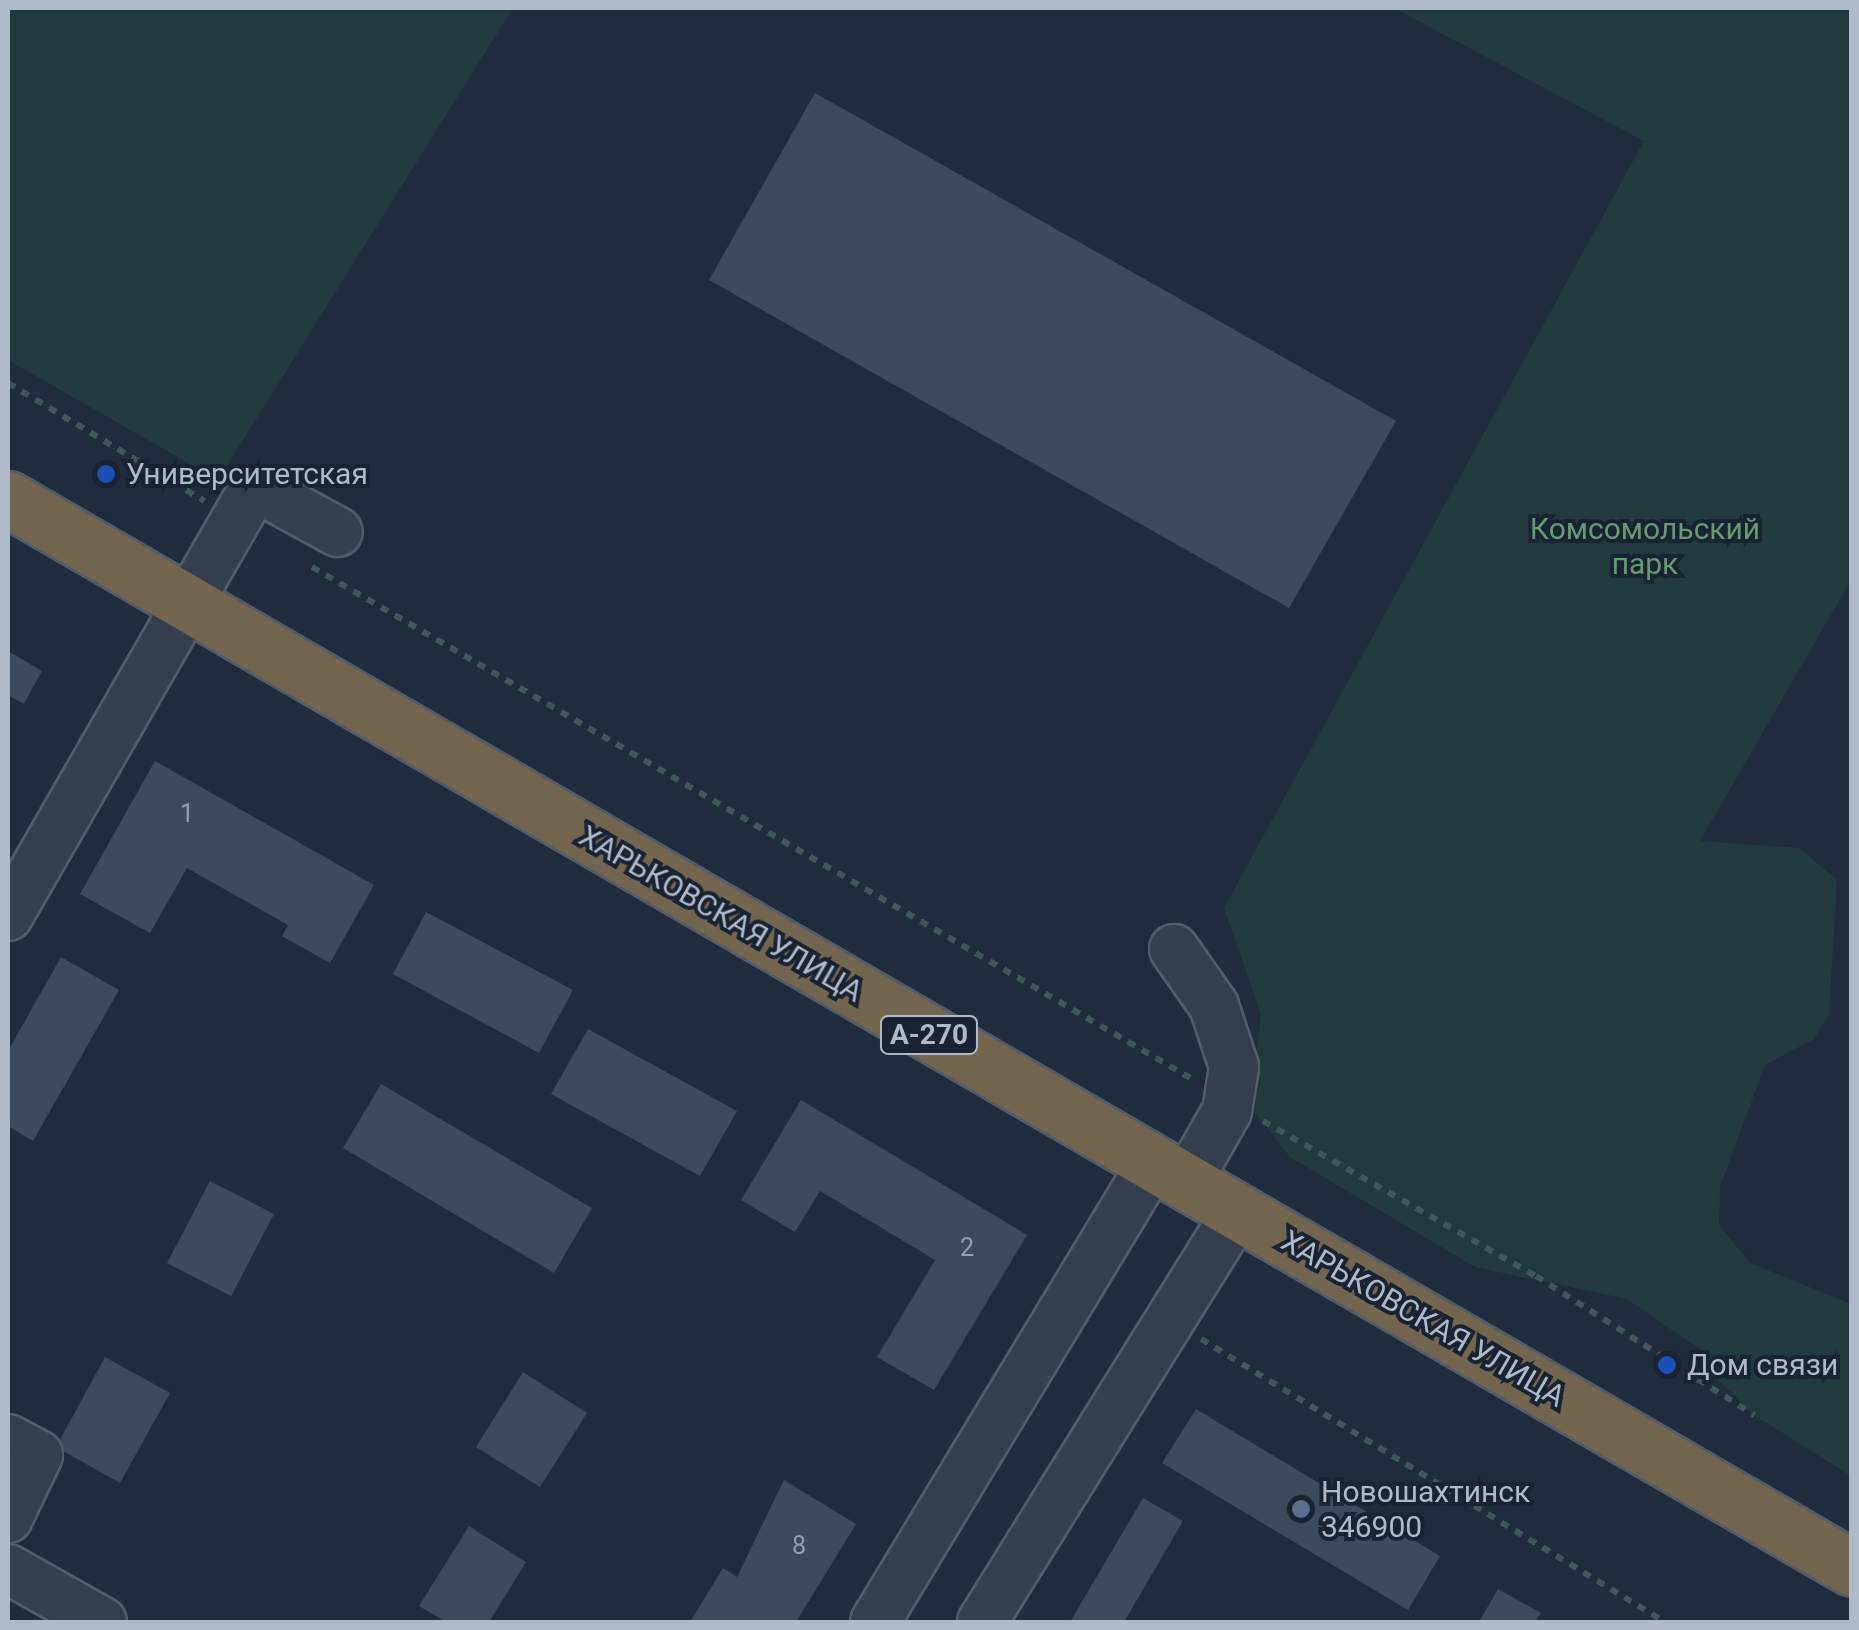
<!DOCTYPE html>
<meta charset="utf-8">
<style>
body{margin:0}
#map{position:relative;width:1859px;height:1630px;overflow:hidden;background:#202c3c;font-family:Roboto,sans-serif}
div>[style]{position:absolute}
.green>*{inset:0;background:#223a3d}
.building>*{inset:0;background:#3c4a5c}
.path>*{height:6px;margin-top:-3px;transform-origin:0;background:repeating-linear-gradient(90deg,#40575a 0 8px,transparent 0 16px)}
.roads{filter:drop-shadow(2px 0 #525c6a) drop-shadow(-2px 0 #525c6a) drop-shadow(0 2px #525c6a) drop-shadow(0 -2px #525c6a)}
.minor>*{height:48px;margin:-24px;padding:0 24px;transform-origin:24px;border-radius:24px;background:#343e4c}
.highway>*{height:55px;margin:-27.5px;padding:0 27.5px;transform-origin:27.5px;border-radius:27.5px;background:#736650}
.dots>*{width:28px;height:28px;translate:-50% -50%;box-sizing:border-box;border:5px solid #192331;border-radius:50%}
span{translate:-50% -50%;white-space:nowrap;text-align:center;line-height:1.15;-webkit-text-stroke:8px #192331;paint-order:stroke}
.number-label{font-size:25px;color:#929dad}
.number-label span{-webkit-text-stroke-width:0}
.shield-label span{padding:2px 8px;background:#192331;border:2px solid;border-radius:8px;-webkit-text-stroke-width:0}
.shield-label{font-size:28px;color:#afb9c8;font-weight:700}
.poi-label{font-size:30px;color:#afb9c8}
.left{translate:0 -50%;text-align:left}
.park-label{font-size:30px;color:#649b71}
.street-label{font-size:30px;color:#afb9c8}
.frame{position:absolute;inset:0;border:10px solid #afb9c8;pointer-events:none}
</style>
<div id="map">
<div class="green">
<div style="clip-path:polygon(8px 8px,513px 8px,218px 480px,8px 360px)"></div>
<div style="clip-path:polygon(1394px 8px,1851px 8px,1851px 580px,1700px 841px,1799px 848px,1837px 880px,1829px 1014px,1814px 1039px,1765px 1065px,1720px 1187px,1719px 1225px,1750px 1263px,1851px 1304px,1851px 1476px,1754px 1415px,1709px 1371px,1701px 1350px,1627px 1299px,1475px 1267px,1290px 1157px,1250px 1106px,1261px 1014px,1224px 908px,1644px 141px)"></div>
</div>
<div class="building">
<div style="clip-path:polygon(815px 93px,1396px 421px,1289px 608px,709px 280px)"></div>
<div style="clip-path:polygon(8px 651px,42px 671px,24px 704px,8px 695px)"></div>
<div style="clip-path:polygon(155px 761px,374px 885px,330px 963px,282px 936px,288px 925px,187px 868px,150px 933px,80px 894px)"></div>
<div style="clip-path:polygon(426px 912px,573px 990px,539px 1053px,393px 974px)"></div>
<div style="clip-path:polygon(61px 957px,119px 990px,33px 1141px,8px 1126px,8px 1051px)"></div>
<div style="clip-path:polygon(588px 1029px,737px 1111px,700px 1176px,551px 1094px)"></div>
<div style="clip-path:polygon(381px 1084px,592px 1208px,554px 1273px,343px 1148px)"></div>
<div style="clip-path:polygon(801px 1100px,1027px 1235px,934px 1390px,877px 1357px,935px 1260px,820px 1191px,795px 1232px,741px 1200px)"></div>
<div style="clip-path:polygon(210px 1181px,274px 1214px,231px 1296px,167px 1263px)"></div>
<div style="clip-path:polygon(105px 1357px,170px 1393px,120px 1483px,56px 1447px)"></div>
<div style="clip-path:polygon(523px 1372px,587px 1413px,540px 1487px,476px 1447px)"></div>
<div style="clip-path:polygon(1196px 1409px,1440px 1556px,1408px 1610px,1162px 1463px)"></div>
<div style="clip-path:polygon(784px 1480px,856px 1524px,796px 1622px,690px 1622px,723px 1568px,737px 1577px)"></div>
<div style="clip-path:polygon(1143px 1498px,1183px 1521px,1124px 1622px,1070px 1622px)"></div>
<div style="clip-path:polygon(469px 1526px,526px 1562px,489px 1622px,446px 1622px,419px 1606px)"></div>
<div style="clip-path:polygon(1498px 1589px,1541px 1613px,1535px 1622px,1479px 1622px)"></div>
</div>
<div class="path">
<div style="left:8px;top:383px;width:229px;rotate:31deg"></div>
<div style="left:312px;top:567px;width:1018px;rotate:30.19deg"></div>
<div style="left:1263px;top:1121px;width:314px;rotate:29.6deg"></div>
<div style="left:1536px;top:1276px;width:259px;rotate:32.5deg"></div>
<div style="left:1201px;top:1339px;width:543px;rotate:31.38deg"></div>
</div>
<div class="roads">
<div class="minor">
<div style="left:8px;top:916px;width:486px;rotate:-60.1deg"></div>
<div style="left:250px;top:495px;width:20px"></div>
<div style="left:270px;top:495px;width:77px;rotate:28.6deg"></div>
<div style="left:1174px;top:949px;width:70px;rotate:54.9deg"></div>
<div style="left:1214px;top:1006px;width:64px;rotate:71.8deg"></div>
<div style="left:1234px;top:1067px;width:45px;rotate:99deg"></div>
<div style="left:1227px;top:1111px;width:83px;rotate:119.7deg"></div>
<div style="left:8px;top:1439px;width:34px;rotate:28deg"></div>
<div style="left:38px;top:1455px;width:70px;rotate:115.5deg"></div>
<div style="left:8px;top:1569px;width:108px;rotate:29.4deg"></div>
<div style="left:875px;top:1622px;width:535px;rotate:-58.83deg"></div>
<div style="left:982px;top:1622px;width:482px;rotate:-58.1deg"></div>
</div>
<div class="highway">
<div style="left:8px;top:499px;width:2131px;rotate:30.1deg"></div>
</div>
</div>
<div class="dots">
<div style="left:106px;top:474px;background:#1a4fb4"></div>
<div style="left:1667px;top:1365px;background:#1a4fb4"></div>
<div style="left:1301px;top:1509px;background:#5c6f8a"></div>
</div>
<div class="number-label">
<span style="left:187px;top:814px">1</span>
<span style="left:967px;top:1248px">2</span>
<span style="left:799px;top:1546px">8</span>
</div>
<div class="shield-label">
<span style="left:929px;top:1035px">А-270</span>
</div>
<div class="poi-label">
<span class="left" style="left:126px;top:474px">Университетская</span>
<span class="left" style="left:1687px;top:1365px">Дом связи</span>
<span class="left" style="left:1321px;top:1509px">Новошахтинск<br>346900</span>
</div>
<div class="park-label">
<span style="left:1645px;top:546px">Комсомольский<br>парк</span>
</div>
<div class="street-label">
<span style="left:721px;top:914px;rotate:30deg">ХАРЬКОВСКАЯ УЛИЦА</span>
<span style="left:1423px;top:1319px;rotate:30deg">ХАРЬКОВСКАЯ УЛИЦА</span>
</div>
<div class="frame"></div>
</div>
